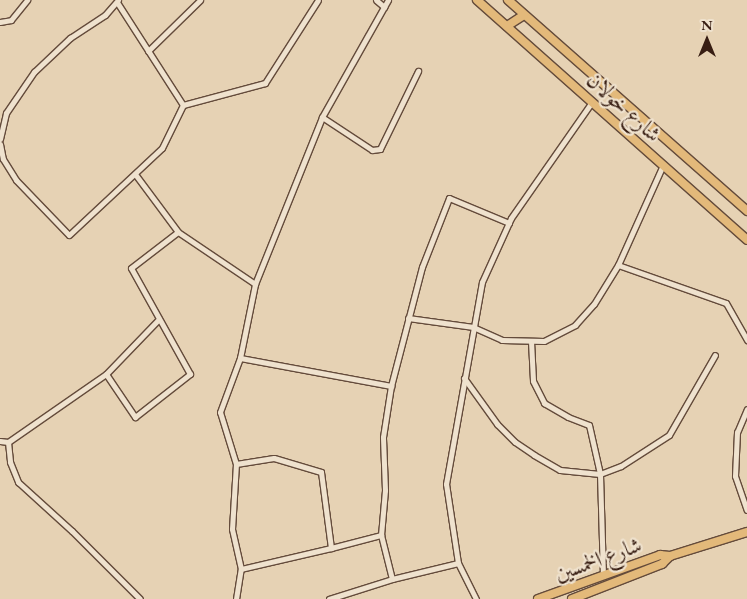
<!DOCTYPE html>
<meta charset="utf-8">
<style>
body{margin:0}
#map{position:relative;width:747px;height:599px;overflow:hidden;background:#e6d2b4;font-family:"EB Garamond",Amiri,serif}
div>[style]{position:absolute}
.roads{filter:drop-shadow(1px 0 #644b3b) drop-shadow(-1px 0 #644b3b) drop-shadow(0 1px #644b3b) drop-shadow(0 -1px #644b3b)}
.street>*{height:5px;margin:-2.5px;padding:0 2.5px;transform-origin:2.5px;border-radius:2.5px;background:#efe2ce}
.primary>*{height:8px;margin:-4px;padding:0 4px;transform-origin:4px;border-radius:4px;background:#e3b97a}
span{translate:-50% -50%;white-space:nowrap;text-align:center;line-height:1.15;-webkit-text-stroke:4.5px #efe2ce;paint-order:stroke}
.street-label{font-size:22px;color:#381e13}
.north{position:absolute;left:682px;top:15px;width:50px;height:50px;-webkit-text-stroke:4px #efe2ce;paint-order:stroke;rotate:0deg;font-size:14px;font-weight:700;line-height:20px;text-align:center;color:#381e13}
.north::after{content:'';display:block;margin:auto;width:18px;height:22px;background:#381e13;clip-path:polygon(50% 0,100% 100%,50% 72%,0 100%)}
</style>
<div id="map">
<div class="roads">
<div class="street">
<div style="left:376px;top:0;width:11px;rotate:41deg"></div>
<div style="left:384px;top:7px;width:8px;rotate:-60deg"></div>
<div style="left:0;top:22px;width:11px;rotate:-10deg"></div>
<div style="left:11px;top:20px;width:26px;rotate:-51deg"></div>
<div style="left:148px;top:51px;width:73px;rotate:-44.4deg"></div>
<div style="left:183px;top:105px;width:85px;rotate:-15deg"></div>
<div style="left:265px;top:83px;width:98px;rotate:-57.4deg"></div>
<div style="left:322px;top:117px;width:60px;rotate:33.4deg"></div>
<div style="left:372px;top:150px;width:8px;rotate:-7deg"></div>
<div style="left:380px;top:149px;width:87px;rotate:-64deg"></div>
<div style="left:0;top:139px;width:27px;rotate:-77deg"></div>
<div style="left:6px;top:113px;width:50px;rotate:-55.7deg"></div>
<div style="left:34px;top:72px;width:50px;rotate:-43.4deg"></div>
<div style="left:70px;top:38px;width:42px;rotate:-33.3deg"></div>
<div style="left:105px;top:15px;width:20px;rotate:-49deg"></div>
<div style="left:0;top:144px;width:15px;rotate:79deg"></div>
<div style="left:3px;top:159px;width:25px;rotate:58deg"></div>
<div style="left:16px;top:180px;width:76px;rotate:46.1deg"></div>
<div style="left:69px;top:235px;width:127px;rotate:-43.1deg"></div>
<div style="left:162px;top:148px;width:48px;rotate:-64deg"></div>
<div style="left:183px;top:105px;width:122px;rotate:-122.7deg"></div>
<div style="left:663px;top:165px;width:110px;rotate:114.2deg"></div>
<div style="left:618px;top:265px;width:114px;rotate:19.4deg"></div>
<div style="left:726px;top:303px;width:43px;rotate:60.4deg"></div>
<div style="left:135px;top:174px;width:72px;rotate:53.4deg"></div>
<div style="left:178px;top:232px;width:93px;rotate:34deg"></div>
<div style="left:255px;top:284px;width:180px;rotate:-68.1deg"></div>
<div style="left:322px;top:117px;width:126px;rotate:-60.6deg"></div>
<div style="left:408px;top:318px;width:66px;rotate:7.9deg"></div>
<div style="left:473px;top:327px;width:32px;rotate:24deg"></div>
<div style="left:502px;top:340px;width:42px;rotate:1.4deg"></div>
<div style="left:544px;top:341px;width:35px;rotate:-27deg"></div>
<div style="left:575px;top:325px;width:28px;rotate:-48deg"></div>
<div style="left:594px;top:304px;width:46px;rotate:-58.4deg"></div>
<div style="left:159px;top:319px;width:76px;rotate:133.9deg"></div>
<div style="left:106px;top:374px;width:52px;rotate:56deg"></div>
<div style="left:135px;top:417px;width:70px;rotate:-38deg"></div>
<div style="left:190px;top:374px;width:121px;rotate:-119.1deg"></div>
<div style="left:131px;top:268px;width:59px;rotate:-37.5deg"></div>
<div style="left:531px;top:341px;width:40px;rotate:87.1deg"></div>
<div style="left:533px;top:381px;width:25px;rotate:63deg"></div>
<div style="left:544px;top:403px;width:28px;rotate:30deg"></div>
<div style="left:568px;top:417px;width:22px;rotate:21deg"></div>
<div style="left:589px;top:425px;width:50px;rotate:77.3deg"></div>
<div style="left:600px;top:474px;width:102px;rotate:88.3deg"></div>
<div style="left:240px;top:358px;width:154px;rotate:10.5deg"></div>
<div style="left:106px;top:374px;width:119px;rotate:145.2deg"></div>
<div style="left:8px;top:442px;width:20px;rotate:84deg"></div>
<div style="left:10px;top:462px;width:22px;rotate:68deg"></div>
<div style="left:18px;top:482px;width:73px;rotate:42.2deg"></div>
<div style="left:72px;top:531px;width:96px;rotate:45deg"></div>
<div style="left:464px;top:378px;width:57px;rotate:54.3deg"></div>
<div style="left:497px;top:424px;width:25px;rotate:45deg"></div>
<div style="left:515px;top:442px;width:23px;rotate:34deg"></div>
<div style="left:534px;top:455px;width:30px;rotate:30deg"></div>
<div style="left:560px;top:470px;width:40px;rotate:5.7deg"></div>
<div style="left:600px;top:474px;width:22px;rotate:-21deg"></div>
<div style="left:621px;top:466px;width:57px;rotate:-32.9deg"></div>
<div style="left:669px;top:435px;width:92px;rotate:-60.1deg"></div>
<div style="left:747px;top:409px;width:25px;rotate:113deg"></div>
<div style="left:737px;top:432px;width:44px;rotate:92.6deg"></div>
<div style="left:735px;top:476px;width:36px;rotate:71deg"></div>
<div style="left:0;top:441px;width:8px;rotate:7deg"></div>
<div style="left:236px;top:464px;width:54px;rotate:-107.1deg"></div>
<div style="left:220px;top:412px;width:58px;rotate:-69.7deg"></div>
<div style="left:240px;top:358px;width:76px;rotate:-78.5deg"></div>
<div style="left:331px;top:548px;width:52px;rotate:-14.6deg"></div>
<div style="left:392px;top:579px;width:45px;rotate:-104deg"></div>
<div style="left:381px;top:535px;width:45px;rotate:-84.9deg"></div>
<div style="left:385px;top:490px;width:53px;rotate:-92.2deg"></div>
<div style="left:383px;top:437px;width:52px;rotate:-81.1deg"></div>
<div style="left:391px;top:386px;width:123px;rotate:-75.4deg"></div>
<div style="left:422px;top:267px;width:74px;rotate:-68.6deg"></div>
<div style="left:449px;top:198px;width:65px;rotate:22.6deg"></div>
<div style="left:236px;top:599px;width:30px;rotate:-81deg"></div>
<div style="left:241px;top:569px;width:41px;rotate:-102.7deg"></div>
<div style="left:232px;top:529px;width:65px;rotate:-86.5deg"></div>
<div style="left:236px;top:464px;width:38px;rotate:-9deg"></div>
<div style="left:274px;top:458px;width:49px;rotate:16.6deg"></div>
<div style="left:321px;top:472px;width:77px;rotate:82.5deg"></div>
<div style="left:331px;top:548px;width:92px;rotate:166.9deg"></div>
<div style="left:329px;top:599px;width:66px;rotate:-17.6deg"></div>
<div style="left:392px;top:579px;width:68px;rotate:-13.6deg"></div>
<div style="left:476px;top:599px;width:40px;rotate:-116.6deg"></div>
<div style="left:458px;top:563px;width:80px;rotate:-98.6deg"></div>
<div style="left:446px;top:484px;width:205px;rotate:-79.9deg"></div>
<div style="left:482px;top:282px;width:70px;rotate:-65.6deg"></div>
<div style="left:511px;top:218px;width:141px;rotate:-55.1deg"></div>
</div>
<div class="primary">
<div style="left:477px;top:0;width:361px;rotate:41.6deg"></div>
<div style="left:508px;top:0;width:319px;rotate:41.4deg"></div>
<div style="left:507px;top:26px;width:20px;rotate:-33deg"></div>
<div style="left:538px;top:599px;width:130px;rotate:-19.8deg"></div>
<div style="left:660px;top:555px;width:10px;rotate:6deg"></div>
<div style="left:670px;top:556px;width:81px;rotate:-17.3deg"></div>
<div style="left:572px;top:599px;width:97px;rotate:-21.3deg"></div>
<div style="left:662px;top:564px;width:11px;rotate:-45deg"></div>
</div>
</div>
<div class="street-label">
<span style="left:624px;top:107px;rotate:42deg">شارع خولان</span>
<span style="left:598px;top:559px;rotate:-20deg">شارع الخمسين</span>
</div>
<div class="north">N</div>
</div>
